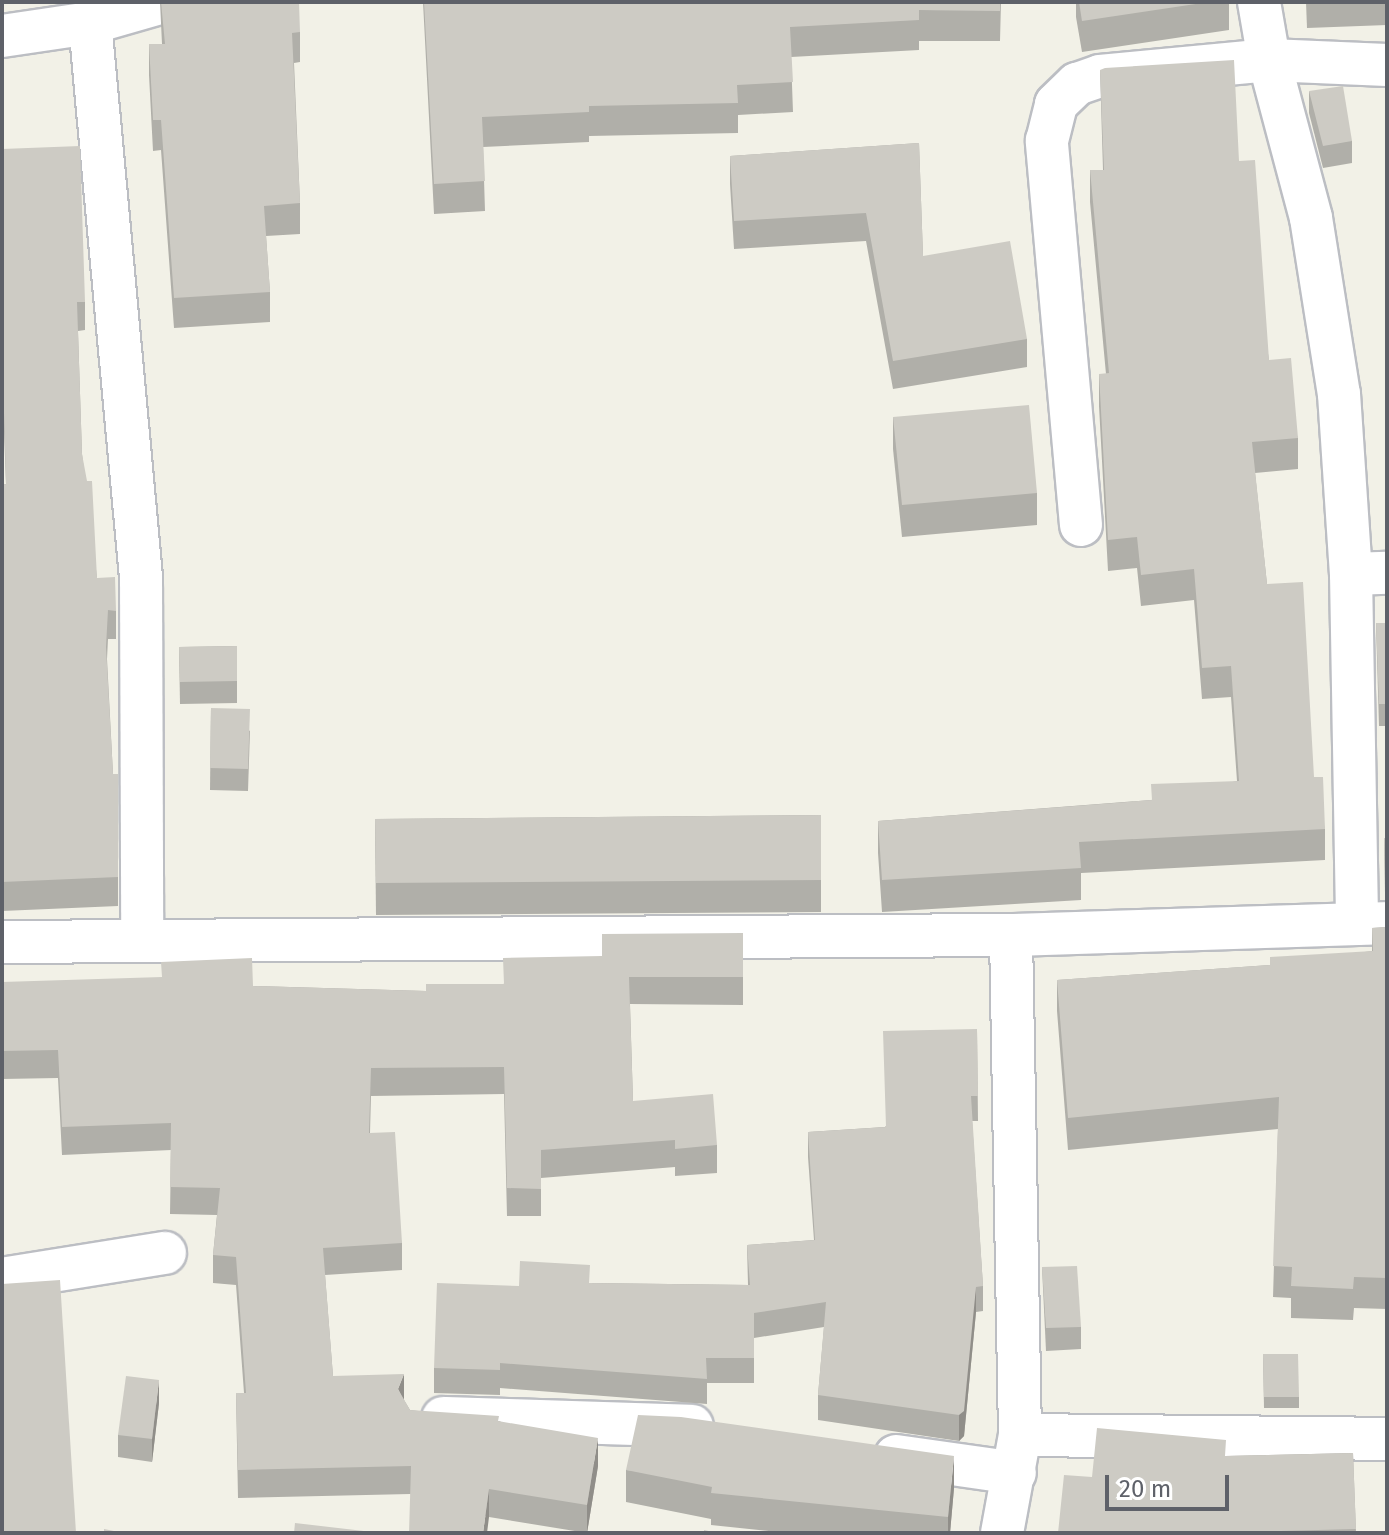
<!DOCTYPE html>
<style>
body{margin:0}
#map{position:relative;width:1389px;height:1535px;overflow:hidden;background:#f2f1e7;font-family:"Fira Sans",sans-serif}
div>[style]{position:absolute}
.roads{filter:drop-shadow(2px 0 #bcbec3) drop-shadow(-2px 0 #bcbec3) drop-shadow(0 2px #bcbec3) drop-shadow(0 -2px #bcbec3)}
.minor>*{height:42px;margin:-21px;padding:0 21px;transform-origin:21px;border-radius:21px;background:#fff}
.wall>*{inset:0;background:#b0afa9}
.shaded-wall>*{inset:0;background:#908e89}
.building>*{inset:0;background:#cdcbc4}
span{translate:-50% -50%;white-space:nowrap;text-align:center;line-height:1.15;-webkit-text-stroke:8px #fff;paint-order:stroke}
.frame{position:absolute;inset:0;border:4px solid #5e6169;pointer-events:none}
.scale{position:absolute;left:1105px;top:1475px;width:124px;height:36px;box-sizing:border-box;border:4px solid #5e6169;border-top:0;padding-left:10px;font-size:24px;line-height:28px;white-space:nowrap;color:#5e6169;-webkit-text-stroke:6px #fff;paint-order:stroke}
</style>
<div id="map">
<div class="roads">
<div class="minor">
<div style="left:1259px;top:2px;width:59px;rotate:80.2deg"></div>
<div style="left:1269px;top:60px;width:163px;rotate:75.1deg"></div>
<div style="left:1311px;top:218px;width:178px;rotate:81deg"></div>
<div style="left:1339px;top:394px;width:180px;rotate:86.2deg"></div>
<div style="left:1351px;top:574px;width:350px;rotate:89deg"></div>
<div style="left:90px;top:23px;width:556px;rotate:84.74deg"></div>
<div style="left:141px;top:577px;width:364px;rotate:89.8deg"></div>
<div style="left:2px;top:36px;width:89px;rotate:-8.4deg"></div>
<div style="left:90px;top:23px;width:76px;rotate:-16deg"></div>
<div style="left:1081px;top:525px;width:386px;rotate:-95.1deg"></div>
<div style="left:1047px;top:141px;width:38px;rotate:-76deg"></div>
<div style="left:1056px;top:104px;width:29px;rotate:-44deg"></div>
<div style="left:1077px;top:84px;width:24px;rotate:-19deg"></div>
<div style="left:1100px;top:76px;width:170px;rotate:-5.4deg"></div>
<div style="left:1269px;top:60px;width:118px;rotate:2.4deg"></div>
<div style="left:1351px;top:574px;width:36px;rotate:-2deg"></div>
<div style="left:2px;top:942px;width:1009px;rotate:-0.4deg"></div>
<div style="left:1011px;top:935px;width:376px;rotate:-1.8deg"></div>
<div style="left:2px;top:1279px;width:165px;rotate:-9.1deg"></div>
<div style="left:443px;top:1418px;width:249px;rotate:1.8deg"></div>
<div style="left:1020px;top:1435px;width:367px;rotate:0.6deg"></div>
<div style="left:896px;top:1456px;width:120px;rotate:8.1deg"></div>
<div style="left:1002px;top:1533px;width:100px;rotate:-79.6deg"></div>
<div style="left:1020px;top:1435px;width:500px;rotate:-91.03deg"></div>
</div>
</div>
<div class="wall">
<div style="clip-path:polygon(160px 2px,300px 32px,300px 62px,294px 63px,300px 203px,300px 234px,266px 236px,270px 292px,270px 322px,174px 328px,161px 150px,153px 151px,149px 75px,149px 44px,162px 44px)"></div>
<div style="clip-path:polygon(423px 2px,1001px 2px,1000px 41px,919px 41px,919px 50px,791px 57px,793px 112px,738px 115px,738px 133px,589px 136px,589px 142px,483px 147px,485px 211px,434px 214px)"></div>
<div style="clip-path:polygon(1076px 2px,1229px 2px,1229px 30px,1082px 52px,1076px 17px)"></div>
<div style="clip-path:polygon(1306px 2px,1387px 2px,1387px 25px,1307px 28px)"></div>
<div style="clip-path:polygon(1100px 70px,1239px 161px,1269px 360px,1298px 438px,1298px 469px,1255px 473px,1267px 584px,1325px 829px,1325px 860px,1081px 873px,1081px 900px,882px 912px,878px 853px,878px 821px,1151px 800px,1237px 781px,1231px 697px,1202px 699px,1194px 600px,1141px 606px,1137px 568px,1108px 571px,1099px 406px,1099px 374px,1106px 374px,1090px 202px,1090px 170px,1103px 170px)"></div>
<div style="clip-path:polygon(1309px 91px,1352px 141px,1352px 163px,1323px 168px,1309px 113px)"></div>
<div style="clip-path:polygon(919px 143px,923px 256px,1027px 339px,1027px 367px,893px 389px,866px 241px,734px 249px,730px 184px,730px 156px)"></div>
<div style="clip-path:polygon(2px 149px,85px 302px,85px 330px,78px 331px,82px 454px,97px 578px,116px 611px,116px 639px,108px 639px,107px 659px,113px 774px,118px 774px,118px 906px,2px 911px,2px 485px,6px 484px,3px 405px,2px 405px)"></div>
<div style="clip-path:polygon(893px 417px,1037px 493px,1037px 525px,902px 537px,893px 449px)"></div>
<div style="clip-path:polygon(1376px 623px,1387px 623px,1387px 726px,1379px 726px)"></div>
<div style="clip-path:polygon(237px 646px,237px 703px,180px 704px,179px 647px)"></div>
<div style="clip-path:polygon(211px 708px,250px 731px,248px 791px,210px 790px)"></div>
<div style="clip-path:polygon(821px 815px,821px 912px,376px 915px,375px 819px)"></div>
<div style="clip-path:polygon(1384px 838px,1387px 838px,1387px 893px,1385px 893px)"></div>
<div style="clip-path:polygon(1387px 927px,1387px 1309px,1354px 1308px,1353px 1320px,1291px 1318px,1291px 1298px,1273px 1297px,1278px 1129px,1068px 1150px,1057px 1011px,1057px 980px,1270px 965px,1372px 951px,1372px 928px)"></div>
<div style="clip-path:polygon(743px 933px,743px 1005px,630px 1004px,633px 1101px,717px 1145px,717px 1173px,675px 1176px,675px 1167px,541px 1178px,541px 1216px,507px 1216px,504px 1094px,371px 1096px,370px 1133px,402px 1243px,402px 1270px,325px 1275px,333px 1376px,404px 1400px,410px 1410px,499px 1421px,598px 1466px,587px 1533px,489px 1517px,410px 1494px,238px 1498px,236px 1393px,244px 1393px,236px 1285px,213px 1283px,213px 1255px,217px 1215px,170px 1214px,171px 1150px,62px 1155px,58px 1078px,2px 1079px,2px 982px,253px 986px,426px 991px,503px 984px,602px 956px)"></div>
<div style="clip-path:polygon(977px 1029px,978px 1121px,972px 1121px,983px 1286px,983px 1311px,976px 1312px,964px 1436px,959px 1441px,818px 1420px,818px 1395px,824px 1327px,754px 1338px,754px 1383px,707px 1383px,707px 1404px,500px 1388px,500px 1395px,434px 1393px,434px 1368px,519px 1286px,590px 1283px,748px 1285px,747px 1245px,814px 1240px,808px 1157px,808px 1132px,885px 1127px)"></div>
<div style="clip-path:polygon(1042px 1267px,1081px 1327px,1081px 1349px,1046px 1351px)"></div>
<div style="clip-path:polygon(1263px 1354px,1299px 1397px,1299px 1408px,1264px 1408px)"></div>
<div style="clip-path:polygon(159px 1403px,152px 1462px,118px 1457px,118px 1435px)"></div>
<div style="clip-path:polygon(1353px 1453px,1356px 1533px,1058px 1533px,1092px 1477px,1226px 1456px)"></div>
<div style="clip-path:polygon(626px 1470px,954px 1488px,950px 1533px,787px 1533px,711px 1525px,711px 1519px,626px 1502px)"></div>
</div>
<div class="shaded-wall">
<div style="clip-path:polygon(976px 1287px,976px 1312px,964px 1436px,959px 1441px,959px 1415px)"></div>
<div style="clip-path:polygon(404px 1374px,404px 1402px,398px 1389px)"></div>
<div style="clip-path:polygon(159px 1380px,159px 1403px,152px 1462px,152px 1439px)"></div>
<div style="clip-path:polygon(598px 1438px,598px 1466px,587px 1533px,587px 1505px)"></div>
<div style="clip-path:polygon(954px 1456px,954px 1488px,950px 1533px,948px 1533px,948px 1517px)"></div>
<div style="clip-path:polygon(489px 1489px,489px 1517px,487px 1533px,483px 1533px)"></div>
</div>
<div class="building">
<div style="clip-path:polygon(161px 2px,299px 2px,300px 32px,292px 33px,300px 203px,264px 206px,270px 292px,174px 298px,161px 120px,153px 120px,149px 44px,165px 44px)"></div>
<div style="clip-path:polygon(424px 2px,1000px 2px,1000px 11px,919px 10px,919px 20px,790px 27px,793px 82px,737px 85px,738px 103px,589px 106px,589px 112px,482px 117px,485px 181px,434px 184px)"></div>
<div style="clip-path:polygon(1079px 2px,1209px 2px,1082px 21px)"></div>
<div style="clip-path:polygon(1234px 60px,1239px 161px,1255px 160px,1269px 360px,1291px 358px,1298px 438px,1252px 442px,1267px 584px,1303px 582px,1314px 777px,1323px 777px,1325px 829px,1079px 842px,1081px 868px,882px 880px,878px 821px,1152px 800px,1151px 784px,1239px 781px,1231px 666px,1202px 668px,1194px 569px,1141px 575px,1137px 537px,1108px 540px,1099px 374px,1109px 373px,1090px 170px,1104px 170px,1100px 70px,1105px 68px)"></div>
<div style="clip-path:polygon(1343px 86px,1352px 141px,1323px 146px,1309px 91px)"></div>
<div style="clip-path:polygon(919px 143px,923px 256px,1010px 241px,1027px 339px,893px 361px,866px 213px,734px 221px,730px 156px)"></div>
<div style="clip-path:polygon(80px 146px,85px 302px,77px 302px,82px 454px,87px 481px,92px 481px,97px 578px,115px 577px,116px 611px,108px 610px,106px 647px,113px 774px,118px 774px,118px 877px,2px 882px,2px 485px,6px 484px,3px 377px,2px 377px,2px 149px)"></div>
<div style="clip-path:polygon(1029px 405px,1037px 493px,902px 505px,893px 417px)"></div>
<div style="clip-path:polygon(1376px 623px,1387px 623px,1387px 704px,1379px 704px)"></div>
<div style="clip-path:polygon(237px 646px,237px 681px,180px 682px,179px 647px)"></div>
<div style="clip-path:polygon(211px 708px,250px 709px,248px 769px,210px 768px)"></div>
<div style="clip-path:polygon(821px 815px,821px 880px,376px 883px,375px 819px)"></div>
<div style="clip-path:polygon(1384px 838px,1387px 838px,1387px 871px,1385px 871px)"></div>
<div style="clip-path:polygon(1387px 927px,1387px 1278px,1354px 1277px,1353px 1289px,1291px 1286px,1292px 1267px,1273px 1266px,1279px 1097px,1068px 1118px,1057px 980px,1270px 965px,1270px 957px,1373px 951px,1372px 928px)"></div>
<div style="clip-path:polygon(743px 933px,743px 977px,629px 977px,633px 1101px,713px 1094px,717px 1145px,675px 1149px,675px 1140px,541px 1150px,541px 1189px,507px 1188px,504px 1067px,371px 1068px,369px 1133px,395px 1132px,402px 1243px,323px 1248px,333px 1376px,404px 1374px,398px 1389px,410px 1410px,499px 1416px,498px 1421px,598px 1438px,587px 1505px,489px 1489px,483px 1533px,409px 1533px,411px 1466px,238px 1470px,236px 1393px,246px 1393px,236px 1257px,213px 1255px,220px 1188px,170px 1187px,171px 1123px,62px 1127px,58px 1050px,2px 1051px,2px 982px,162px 977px,161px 962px,252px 958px,253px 986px,426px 991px,426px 984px,504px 984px,503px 958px,602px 956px,602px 934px)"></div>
<div style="clip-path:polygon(977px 1029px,978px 1096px,971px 1096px,983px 1286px,976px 1287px,964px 1411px,959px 1415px,818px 1395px,826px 1302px,754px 1313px,754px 1358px,706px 1358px,707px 1379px,500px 1363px,500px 1370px,434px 1368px,437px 1283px,519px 1286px,520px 1261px,590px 1265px,589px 1283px,750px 1285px,747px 1245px,815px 1240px,808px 1132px,886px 1127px,883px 1031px)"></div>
<div style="clip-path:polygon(1077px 1266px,1081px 1327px,1046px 1328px,1042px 1267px)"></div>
<div style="clip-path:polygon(60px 1280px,76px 1533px,2px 1533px,2px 1284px)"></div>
<div style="clip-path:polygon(1263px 1354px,1298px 1354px,1299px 1397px,1264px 1397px)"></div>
<div style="clip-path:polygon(126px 1376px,159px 1380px,152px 1439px,118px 1435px)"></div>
<div style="clip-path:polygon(638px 1415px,681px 1417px,954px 1456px,948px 1517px,711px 1493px,712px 1487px,626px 1470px)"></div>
<div style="clip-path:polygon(1097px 1428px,1226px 1440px,1225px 1456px,1353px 1453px,1356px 1529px,1205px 1533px,1058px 1533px,1064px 1475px,1092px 1477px)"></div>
<div style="clip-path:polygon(295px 1523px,381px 1533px,294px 1533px)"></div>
<div style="clip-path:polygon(104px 1529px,124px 1533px,104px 1533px)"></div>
<div style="clip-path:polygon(704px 1530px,718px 1533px,704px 1533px)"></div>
</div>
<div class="frame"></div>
<div class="scale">20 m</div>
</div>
